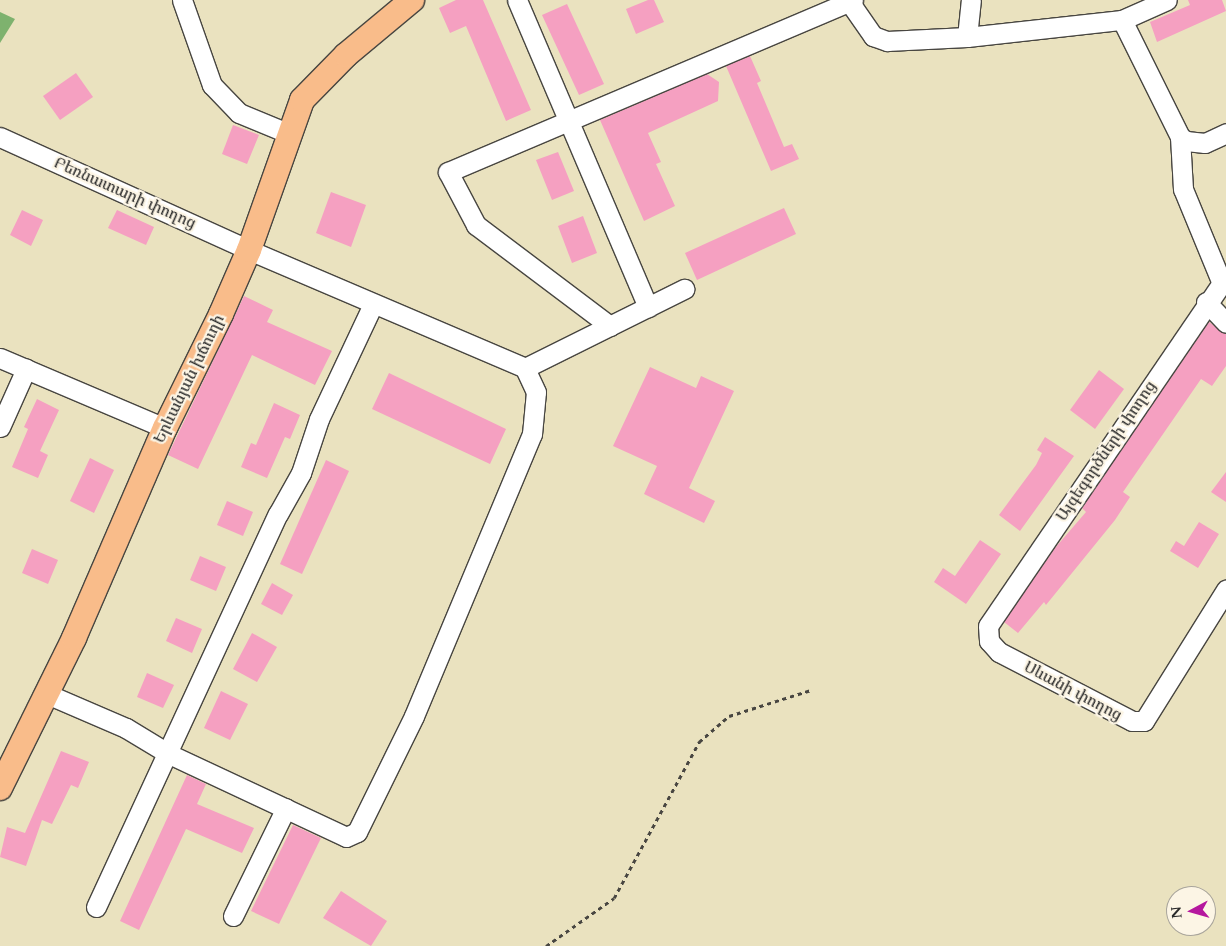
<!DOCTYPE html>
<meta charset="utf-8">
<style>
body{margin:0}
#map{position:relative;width:1226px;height:946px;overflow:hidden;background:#eae2bf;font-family:Cardo,"Noto Serif Armenian",serif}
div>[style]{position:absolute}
.forest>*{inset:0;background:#7eb26e}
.building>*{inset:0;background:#f5a0c1}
.path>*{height:2.5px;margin-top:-1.25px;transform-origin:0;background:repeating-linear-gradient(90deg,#484641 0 4px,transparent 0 8px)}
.roads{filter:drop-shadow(1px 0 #484641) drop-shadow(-1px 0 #484641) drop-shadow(0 1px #484641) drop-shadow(0 -1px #484641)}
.minor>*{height:19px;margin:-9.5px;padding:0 9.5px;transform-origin:9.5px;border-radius:9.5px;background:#fff}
.major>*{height:24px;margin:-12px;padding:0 12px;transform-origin:12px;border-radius:12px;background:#f9bc8a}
span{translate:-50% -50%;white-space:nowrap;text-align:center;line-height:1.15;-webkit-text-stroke:4.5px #fcf5e5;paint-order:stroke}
.street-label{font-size:16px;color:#2b2b2b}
.north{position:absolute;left:1166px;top:886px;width:50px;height:50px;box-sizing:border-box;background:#fcf5e5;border:1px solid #a8a49b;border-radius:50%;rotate:264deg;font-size:14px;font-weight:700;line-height:20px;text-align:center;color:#2b2b2b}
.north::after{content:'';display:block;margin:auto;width:18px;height:22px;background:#b5179e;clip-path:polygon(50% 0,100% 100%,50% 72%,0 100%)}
</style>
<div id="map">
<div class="forest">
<div style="clip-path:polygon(0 12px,15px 19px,0 43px)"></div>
</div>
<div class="building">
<div style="clip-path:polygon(456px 0,483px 0,531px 110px,506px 121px,466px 26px,450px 33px,439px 8px)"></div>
<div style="clip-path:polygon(648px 0,654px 0,664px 22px,636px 34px,626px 9px)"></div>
<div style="clip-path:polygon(1188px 0,1222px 0,1226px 11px,1157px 42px,1150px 22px,1190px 5px)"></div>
<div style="clip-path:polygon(567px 4px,604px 84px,579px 95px,542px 15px)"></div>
<div style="clip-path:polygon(750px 56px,761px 81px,757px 83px,784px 147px,792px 144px,799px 159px,771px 171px,726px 66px)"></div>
<div style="clip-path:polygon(76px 73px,93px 97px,60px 120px,43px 96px)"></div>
<div style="clip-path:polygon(707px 74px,719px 82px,718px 101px,648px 133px,661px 162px,656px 164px,675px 206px,644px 221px,600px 120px)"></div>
<div style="clip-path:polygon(233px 125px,259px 135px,247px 164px,222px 154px)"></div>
<div style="clip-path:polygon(558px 152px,574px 191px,552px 200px,536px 160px)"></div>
<div style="clip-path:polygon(331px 192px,366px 205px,351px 247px,316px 233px)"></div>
<div style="clip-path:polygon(784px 208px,796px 234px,697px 280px,685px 253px)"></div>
<div style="clip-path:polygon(22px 210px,43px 220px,31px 246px,10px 235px)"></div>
<div style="clip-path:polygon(117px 210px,154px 227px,146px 245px,108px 228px)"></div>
<div style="clip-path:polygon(583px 216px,597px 253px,572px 263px,558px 226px)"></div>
<div style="clip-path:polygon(244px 296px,273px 310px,267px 322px,332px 351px,315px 385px,252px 355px,198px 469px,168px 455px)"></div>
<div style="clip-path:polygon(1209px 322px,1226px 334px,1226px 366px,1212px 386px,1201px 379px,1123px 492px,1130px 497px,1115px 520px,1046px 605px,1044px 602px,1018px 633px,1004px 622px,1055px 548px,1086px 512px,1082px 508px)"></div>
<div style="clip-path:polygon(650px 367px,696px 388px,701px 376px,734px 391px,689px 488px,715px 501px,704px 523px,644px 494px,657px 466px,613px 446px)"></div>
<div style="clip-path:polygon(1099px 370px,1124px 389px,1095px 429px,1070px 410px)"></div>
<div style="clip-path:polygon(389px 373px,506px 429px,490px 464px,372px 409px)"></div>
<div style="clip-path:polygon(37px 399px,59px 410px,40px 451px,48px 455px,38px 478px,12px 467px,28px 429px,24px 427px)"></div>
<div style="clip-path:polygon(274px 403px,300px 415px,290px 439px,285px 437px,267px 478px,241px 467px,251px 443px,256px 445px)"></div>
<div style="clip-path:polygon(1045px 437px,1074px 456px,1020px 531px,999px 515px,1036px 465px,1042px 453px,1037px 450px)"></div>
<div style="clip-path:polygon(90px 458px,114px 470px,94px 513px,70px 501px)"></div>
<div style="clip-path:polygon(326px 460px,349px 471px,302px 574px,280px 564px)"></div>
<div style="clip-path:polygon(1226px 472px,1226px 502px,1211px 492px)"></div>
<div style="clip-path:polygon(227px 501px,253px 512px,243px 536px,217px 525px)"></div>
<div style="clip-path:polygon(1199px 522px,1219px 534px,1198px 568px,1170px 551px,1176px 541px,1184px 546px)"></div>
<div style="clip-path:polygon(980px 540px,1001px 554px,966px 604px,934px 582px,943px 568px,955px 576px)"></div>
<div style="clip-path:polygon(32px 549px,58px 560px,48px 584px,22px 573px)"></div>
<div style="clip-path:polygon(200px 556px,226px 567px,216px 591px,190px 580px)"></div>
<div style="clip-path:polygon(272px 583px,293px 595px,282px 615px,261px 604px)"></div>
<div style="clip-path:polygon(176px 618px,202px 629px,192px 653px,166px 641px)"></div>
<div style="clip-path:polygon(252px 633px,277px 647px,257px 682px,233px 669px)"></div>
<div style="clip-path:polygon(147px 673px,174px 685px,163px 708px,137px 697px)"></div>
<div style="clip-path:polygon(221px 691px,248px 704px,230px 740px,204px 728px)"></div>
<div style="clip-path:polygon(61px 751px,89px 762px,78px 788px,71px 785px,52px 824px,42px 820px,26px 866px,0 857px,7px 827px,25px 833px)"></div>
<div style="clip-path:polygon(187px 775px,206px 784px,197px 804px,254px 828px,242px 853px,186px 829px,139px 930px,120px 921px)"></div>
<div style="clip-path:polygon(293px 825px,321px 838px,279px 924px,251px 911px)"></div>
<div style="clip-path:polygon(341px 891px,387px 921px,371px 946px,323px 918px)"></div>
</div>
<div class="path">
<div style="left:546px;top:946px;width:83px;rotate:-35.2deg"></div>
<div style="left:614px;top:898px;width:178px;rotate:-61.4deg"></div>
<div style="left:699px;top:742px;width:40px;rotate:-41deg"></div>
<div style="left:729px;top:716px;width:86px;rotate:-17.6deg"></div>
</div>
<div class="roads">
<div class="minor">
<div style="left:182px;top:0;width:90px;rotate:70.6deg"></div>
<div style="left:212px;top:85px;width:39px;rotate:46deg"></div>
<div style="left:239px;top:113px;width:55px;rotate:22.4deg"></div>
<div style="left:517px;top:0;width:334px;rotate:66.9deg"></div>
<div style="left:848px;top:0;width:44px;rotate:55.2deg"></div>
<div style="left:873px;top:36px;width:15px;rotate:20deg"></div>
<div style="left:887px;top:41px;width:80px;rotate:-2.9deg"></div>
<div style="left:967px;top:37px;width:156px;rotate:-6.3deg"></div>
<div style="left:1122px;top:20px;width:49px;rotate:-24deg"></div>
<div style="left:1122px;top:20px;width:131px;rotate:63.6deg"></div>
<div style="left:1180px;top:137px;width:7px;rotate:34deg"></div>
<div style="left:1186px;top:141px;width:19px;rotate:6deg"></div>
<div style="left:1205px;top:143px;width:23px;rotate:-25deg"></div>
<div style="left:967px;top:37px;width:37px;rotate:-84deg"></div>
<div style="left:0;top:137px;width:273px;rotate:24.4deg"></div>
<div style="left:249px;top:250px;width:300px;rotate:23.1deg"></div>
<div style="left:525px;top:368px;width:178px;rotate:-26.4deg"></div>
<div style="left:1180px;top:137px;width:52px;rotate:86.7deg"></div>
<div style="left:1183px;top:189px;width:100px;rotate:67.6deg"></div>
<div style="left:1226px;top:277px;width:422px;rotate:124.3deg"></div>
<div style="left:988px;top:626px;width:15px;rotate:86deg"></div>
<div style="left:989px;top:641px;width:15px;rotate:48deg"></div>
<div style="left:999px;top:652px;width:150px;rotate:27.4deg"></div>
<div style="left:1132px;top:721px;width:12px"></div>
<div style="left:1144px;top:721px;width:155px;rotate:-58deg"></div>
<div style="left:1206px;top:302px;width:29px;rotate:46deg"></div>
<div style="left:610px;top:326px;width:168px;rotate:-143deg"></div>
<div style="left:476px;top:225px;width:60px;rotate:-117.8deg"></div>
<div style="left:448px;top:172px;width:440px;rotate:-23deg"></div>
<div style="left:0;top:358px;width:179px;rotate:23deg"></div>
<div style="left:0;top:427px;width:64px;rotate:-65.9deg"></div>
<div style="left:47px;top:694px;width:86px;rotate:23.3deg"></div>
<div style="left:126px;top:728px;width:50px;rotate:31.2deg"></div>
<div style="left:169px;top:754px;width:195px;rotate:25.1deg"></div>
<div style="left:346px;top:837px;width:12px;rotate:-24deg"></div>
<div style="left:357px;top:832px;width:129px;rotate:-63.8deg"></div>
<div style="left:414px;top:716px;width:306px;rotate:-67.3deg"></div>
<div style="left:532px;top:434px;width:42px;rotate:-84.6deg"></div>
<div style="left:536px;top:392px;width:26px;rotate:-115deg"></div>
<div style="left:96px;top:907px;width:433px;rotate:-65.2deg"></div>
<div style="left:278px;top:514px;width:47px;rotate:-60.7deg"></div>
<div style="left:301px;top:473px;width:57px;rotate:-71.6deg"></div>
<div style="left:319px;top:419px;width:127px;rotate:-64.8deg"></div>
<div style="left:233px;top:916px;width:120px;rotate:-63.9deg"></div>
</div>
<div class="major">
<div style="left:0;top:788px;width:167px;rotate:-63.7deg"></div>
<div style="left:74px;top:638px;width:229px;rotate:-66.6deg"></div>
<div style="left:165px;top:428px;width:127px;rotate:-63.8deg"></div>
<div style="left:221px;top:314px;width:70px;rotate:-66.4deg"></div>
<div style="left:249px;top:250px;width:159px;rotate:-70.5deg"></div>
<div style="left:302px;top:100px;width:63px;rotate:-45.6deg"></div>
<div style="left:346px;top:55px;width:86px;rotate:-39.8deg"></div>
</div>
</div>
<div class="street-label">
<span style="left:125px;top:193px;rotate:24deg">Բեռնատարի փողոց</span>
<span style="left:189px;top:379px;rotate:-64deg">Երևանյան խճուղի</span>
<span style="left:1106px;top:451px;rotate:-56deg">Այգեգործների փողոց</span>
<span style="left:1073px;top:691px;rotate:28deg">Սևանի փողոց</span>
</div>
<div class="north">N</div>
</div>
